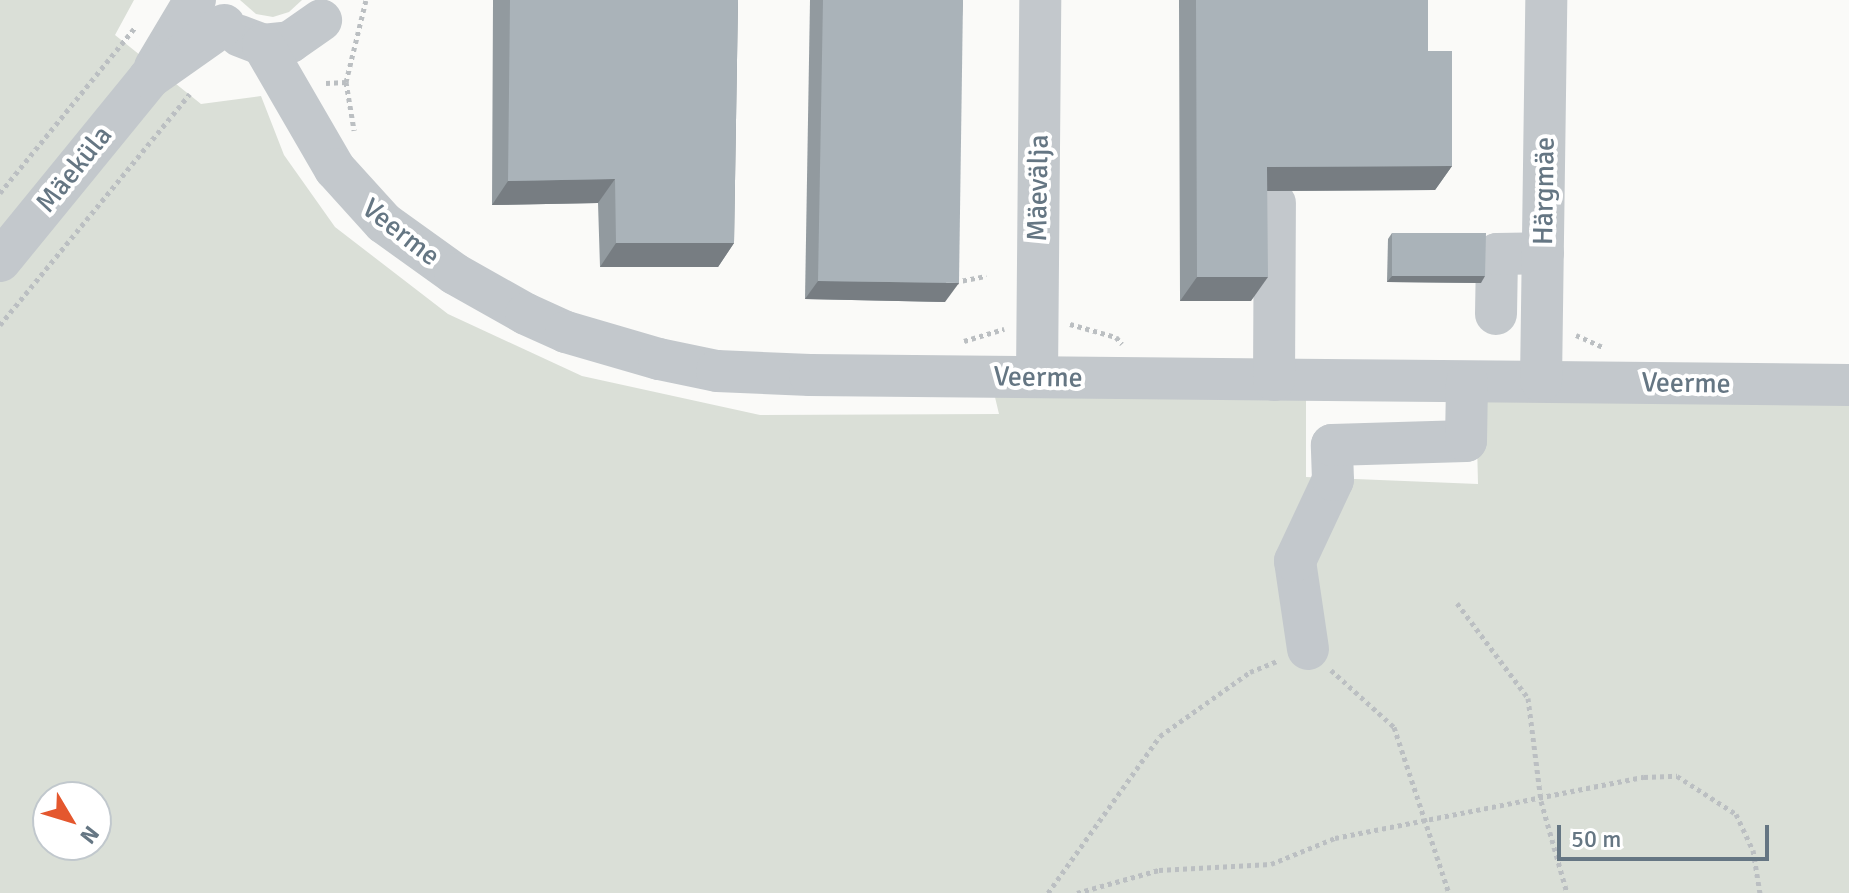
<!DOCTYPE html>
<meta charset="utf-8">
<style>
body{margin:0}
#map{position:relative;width:1849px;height:893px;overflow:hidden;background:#fafaf8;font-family:Signika,sans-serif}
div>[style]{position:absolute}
.green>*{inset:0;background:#dadfd7}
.path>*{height:5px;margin-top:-2.5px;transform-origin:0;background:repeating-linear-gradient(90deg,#bbbfc2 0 4px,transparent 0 8px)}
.minor>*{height:42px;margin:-21px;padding:0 21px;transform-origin:21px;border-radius:21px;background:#c3c8cc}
.wall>*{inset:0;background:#929a9f}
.shaded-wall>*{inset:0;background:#777d82}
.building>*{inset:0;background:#aab3b9}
span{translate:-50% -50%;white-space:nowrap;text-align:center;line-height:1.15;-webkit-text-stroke:8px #fff;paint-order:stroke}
.street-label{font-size:28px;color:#657683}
.north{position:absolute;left:32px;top:781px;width:80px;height:80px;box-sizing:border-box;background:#fff;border:2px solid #c1c8cd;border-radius:50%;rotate:128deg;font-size:22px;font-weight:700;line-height:32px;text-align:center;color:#657683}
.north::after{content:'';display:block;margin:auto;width:28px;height:36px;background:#e4572e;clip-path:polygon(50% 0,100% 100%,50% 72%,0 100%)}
.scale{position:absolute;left:1557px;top:825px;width:212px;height:36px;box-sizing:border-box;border:4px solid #657683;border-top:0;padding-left:10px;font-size:24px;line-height:28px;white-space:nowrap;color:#657683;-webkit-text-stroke:6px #fff;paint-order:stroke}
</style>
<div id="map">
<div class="green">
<div style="clip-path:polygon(evenodd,0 0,134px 0,115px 35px,201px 104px,261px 96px,284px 155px,335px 227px,448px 314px,582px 376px,760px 415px,999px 414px,994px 393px,1306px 396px,1306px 477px,1478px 484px,1476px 403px,1480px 397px,1849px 402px,1849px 893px,0 893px,0 0,48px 797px,96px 797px,96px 845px,48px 845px,48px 797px)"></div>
<div style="clip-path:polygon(240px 0,302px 0,289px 12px,273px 17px,256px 14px)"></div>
</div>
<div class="path">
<div style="left:346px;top:82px;width:49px;rotate:80.5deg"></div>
<div style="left:326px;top:83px;width:20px;rotate:-3deg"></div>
<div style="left:346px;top:82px;width:84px;rotate:-76.3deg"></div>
<div style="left:0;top:193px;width:215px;rotate:-50.8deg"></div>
<div style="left:955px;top:282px;width:32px;rotate:-11deg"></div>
<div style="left:1070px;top:324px;width:48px;rotate:15.8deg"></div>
<div style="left:1116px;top:337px;width:9px;rotate:49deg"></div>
<div style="left:0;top:325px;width:299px;rotate:-50.6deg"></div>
<div style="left:1576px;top:335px;width:30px;rotate:24deg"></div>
<div style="left:964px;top:341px;width:42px;rotate:-16.7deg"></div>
<div style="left:1457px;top:603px;width:119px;rotate:53.2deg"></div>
<div style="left:1528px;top:698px;width:104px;rotate:82.8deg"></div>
<div style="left:1541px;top:801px;width:96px;rotate:74.2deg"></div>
<div style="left:1331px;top:670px;width:85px;rotate:42.1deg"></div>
<div style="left:1394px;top:727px;width:175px;rotate:71.7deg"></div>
<div style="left:1048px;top:893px;width:193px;rotate:-54.5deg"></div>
<div style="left:1160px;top:736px;width:110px;rotate:-35.4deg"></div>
<div style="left:1250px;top:672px;width:31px;rotate:-22deg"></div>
<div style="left:1077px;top:893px;width:85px;rotate:-15.7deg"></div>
<div style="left:1159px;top:870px;width:112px;rotate:-3.1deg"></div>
<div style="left:1271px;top:864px;width:69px;rotate:-22.1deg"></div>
<div style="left:1335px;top:838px;width:315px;rotate:-11.2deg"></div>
<div style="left:1644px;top:777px;width:33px;rotate:-2deg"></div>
<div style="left:1677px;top:776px;width:70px;rotate:32.8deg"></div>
<div style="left:1736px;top:814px;width:40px;rotate:65deg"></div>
<div style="left:1753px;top:850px;width:44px;rotate:80.8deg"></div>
</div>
<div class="minor">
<div style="left:240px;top:36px;width:25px;rotate:21deg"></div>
<div style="left:263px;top:45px;width:27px;rotate:-6deg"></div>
<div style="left:290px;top:42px;width:38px;rotate:-35deg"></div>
<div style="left:263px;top:45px;width:143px;rotate:59.9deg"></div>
<div style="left:335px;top:169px;width:73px;rotate:47.8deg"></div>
<div style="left:384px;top:223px;width:87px;rotate:35.7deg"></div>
<div style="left:455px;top:274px;width:81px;rotate:29.4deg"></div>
<div style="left:526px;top:314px;width:44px;rotate:24.2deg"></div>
<div style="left:566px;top:332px;width:97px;rotate:16.2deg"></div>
<div style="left:659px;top:359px;width:59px;rotate:11.7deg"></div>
<div style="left:717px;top:371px;width:93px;rotate:2.5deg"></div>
<div style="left:810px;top:375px;width:1039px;rotate:0.55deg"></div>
<div style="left:155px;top:67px;width:78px;rotate:-59.2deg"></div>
<div style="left:0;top:261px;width:236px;rotate:-50.8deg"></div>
<div style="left:149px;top:78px;width:92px;rotate:-35.2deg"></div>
<div style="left:1496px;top:314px;width:60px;rotate:-89deg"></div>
<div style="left:1497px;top:254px;width:46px;rotate:-1.2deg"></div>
<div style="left:1037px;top:377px;width:377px;rotate:-89.5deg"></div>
<div style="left:1274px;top:380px;width:177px;rotate:-89.7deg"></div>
<div style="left:1541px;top:381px;width:381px;rotate:-89.2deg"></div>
<div style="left:1308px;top:649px;width:89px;rotate:-98.4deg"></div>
<div style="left:1295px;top:561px;width:89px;rotate:-64.9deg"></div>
<div style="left:1333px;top:480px;width:35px;rotate:-92deg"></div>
<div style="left:1332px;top:445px;width:134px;rotate:-1.7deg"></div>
<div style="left:1466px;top:441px;width:59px;rotate:-89deg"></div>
</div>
<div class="wall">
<div style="clip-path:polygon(493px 0,738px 0,734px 243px,718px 267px,600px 267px,598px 203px,492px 205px)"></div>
<div style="clip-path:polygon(810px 0,963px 0,945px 302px,805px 299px)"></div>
<div style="clip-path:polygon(1179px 0,1428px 0,1428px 51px,1452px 166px,1435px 190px,1267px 191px,1251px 301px,1180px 301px)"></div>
<div style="clip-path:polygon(1392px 233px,1481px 283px,1387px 282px,1388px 239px)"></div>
</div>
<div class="shaded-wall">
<div style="clip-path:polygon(1452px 166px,1435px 190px,1250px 191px,1267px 167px)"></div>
<div style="clip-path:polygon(615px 179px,598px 203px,492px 205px,508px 181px)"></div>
<div style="clip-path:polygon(616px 243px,734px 243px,718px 267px,600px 267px)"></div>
<div style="clip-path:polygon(1392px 276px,1485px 276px,1481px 283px,1387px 282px)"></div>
<div style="clip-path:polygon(1197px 277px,1268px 277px,1251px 301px,1180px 301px)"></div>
<div style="clip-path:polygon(818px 281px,959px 283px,945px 302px,805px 299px)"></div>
</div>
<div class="building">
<div style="clip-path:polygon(510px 0,738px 0,734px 243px,616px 243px,615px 179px,508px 181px)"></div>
<div style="clip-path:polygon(823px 0,963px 0,959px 283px,818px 281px)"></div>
<div style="clip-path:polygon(1196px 0,1428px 0,1428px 51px,1452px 51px,1452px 166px,1267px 167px,1268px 277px,1197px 277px)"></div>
<div style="clip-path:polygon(1392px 233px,1486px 233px,1485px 276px,1392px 276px)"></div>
</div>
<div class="street-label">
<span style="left:74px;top:169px;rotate:-51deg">Mäeküla</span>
<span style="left:1038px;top:188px;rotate:-89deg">Mäevälja</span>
<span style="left:1544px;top:191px;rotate:-89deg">Härgmäe</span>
<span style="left:401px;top:232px;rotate:38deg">Veerme</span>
<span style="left:1038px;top:377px;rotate:1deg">Veerme</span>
<span style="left:1686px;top:383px;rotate:1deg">Veerme</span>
</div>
<div class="north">N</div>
<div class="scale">50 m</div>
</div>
